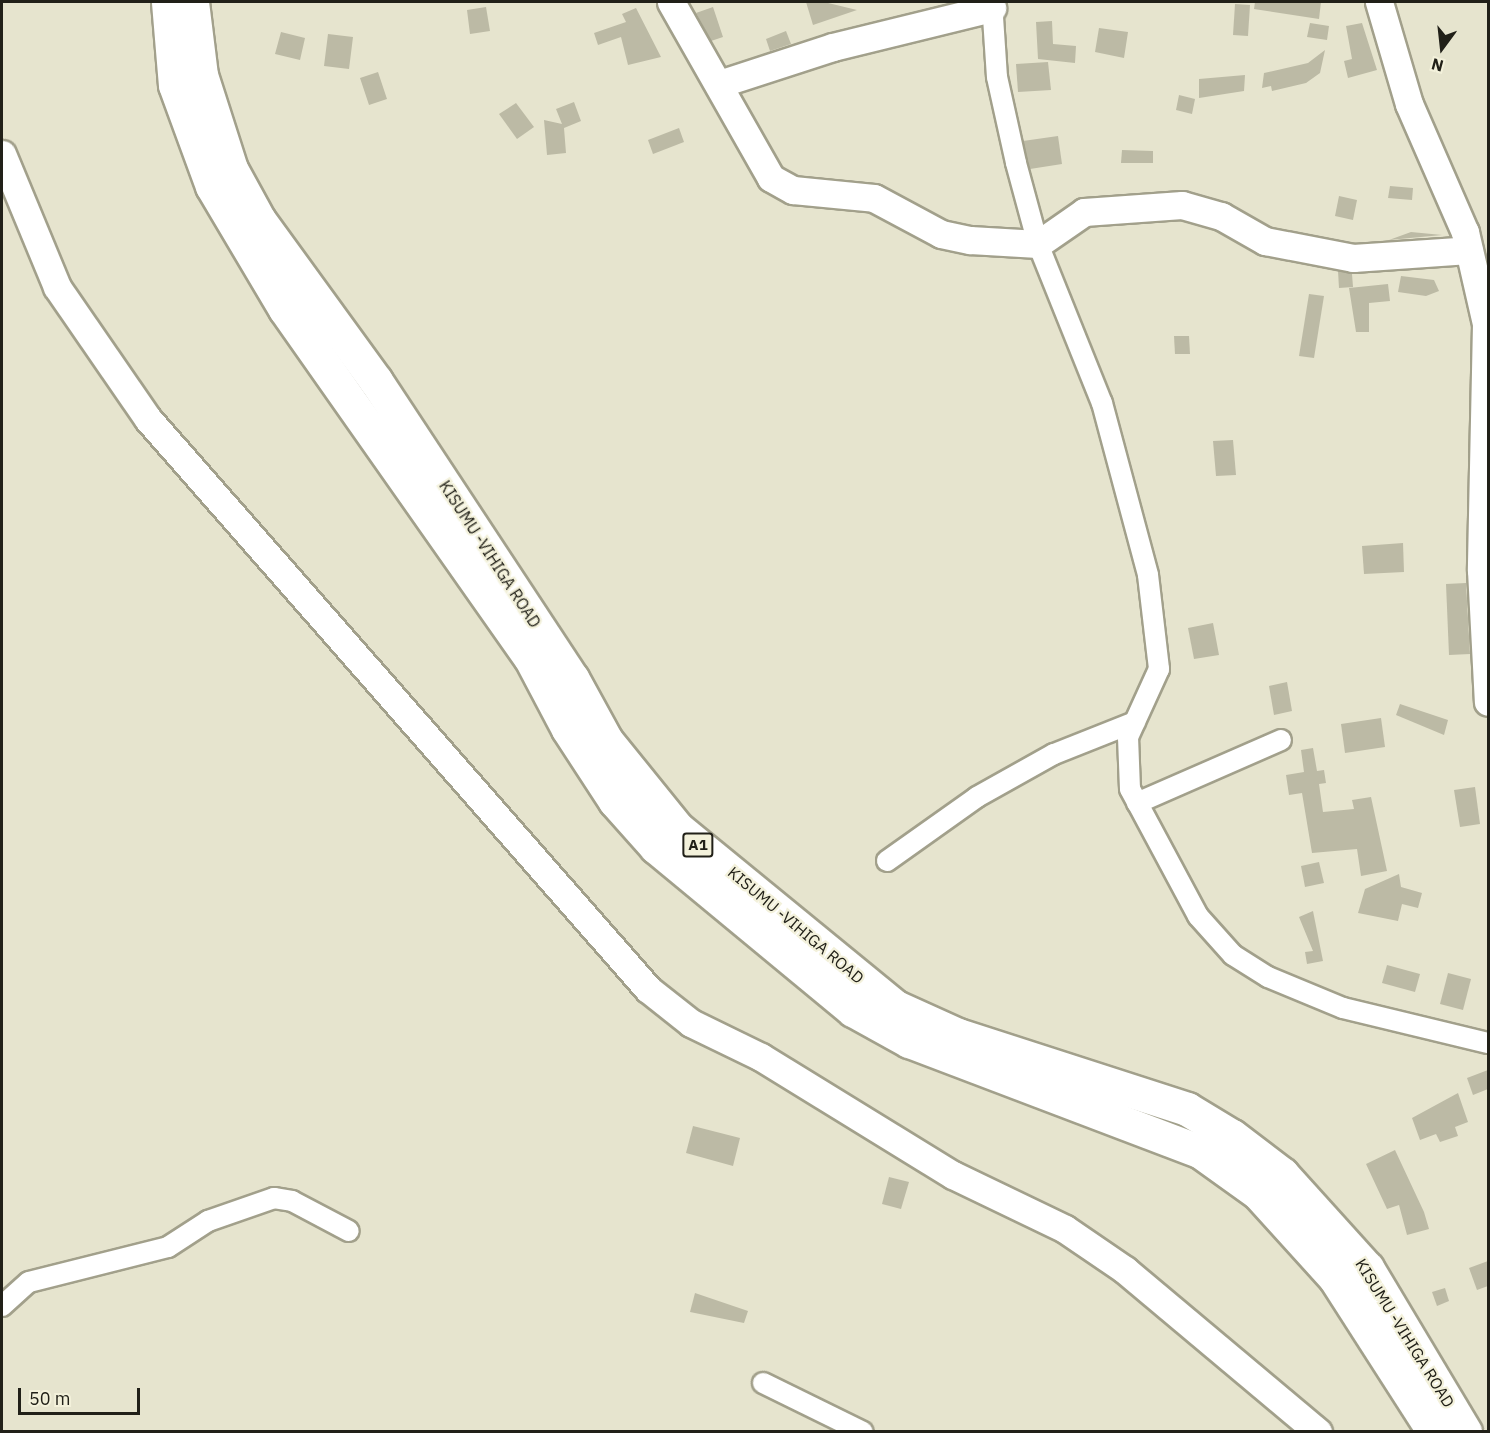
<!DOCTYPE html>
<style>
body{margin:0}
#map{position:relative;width:1490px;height:1433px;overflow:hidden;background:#e6e4ce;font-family:"IBM Plex Sans",sans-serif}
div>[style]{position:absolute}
.building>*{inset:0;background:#bcbaa5}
.roads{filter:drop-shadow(2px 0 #a2a08b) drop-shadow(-2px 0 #a2a08b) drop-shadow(0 2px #a2a08b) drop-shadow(0 -2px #a2a08b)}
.street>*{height:20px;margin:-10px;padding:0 10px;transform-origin:10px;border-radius:10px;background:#fff}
.secondary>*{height:27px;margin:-13.5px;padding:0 13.5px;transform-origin:13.5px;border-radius:13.5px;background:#fff}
.highway>*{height:33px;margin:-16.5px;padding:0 16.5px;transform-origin:16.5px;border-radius:16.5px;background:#fff}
span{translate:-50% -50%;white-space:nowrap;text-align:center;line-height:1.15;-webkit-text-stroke:4.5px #f3f1db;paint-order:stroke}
.shield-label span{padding:2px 4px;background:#f3f1db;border:2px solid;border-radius:4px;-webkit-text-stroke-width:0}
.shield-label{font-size:15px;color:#212018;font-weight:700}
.street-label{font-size:16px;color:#212018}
.frame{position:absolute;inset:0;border:3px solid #212018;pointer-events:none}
.north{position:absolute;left:1412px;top:18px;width:60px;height:60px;-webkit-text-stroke:4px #f3f1db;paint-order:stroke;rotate:195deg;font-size:16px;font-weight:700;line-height:24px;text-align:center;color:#212018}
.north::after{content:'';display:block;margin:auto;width:21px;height:27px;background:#212018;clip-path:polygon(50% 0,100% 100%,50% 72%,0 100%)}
.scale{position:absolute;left:18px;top:1388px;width:122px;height:27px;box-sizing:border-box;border:3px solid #212018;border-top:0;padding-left:8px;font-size:18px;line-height:21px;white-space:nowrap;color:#212018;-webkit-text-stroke:4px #f3f1db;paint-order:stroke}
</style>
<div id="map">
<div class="building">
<div style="clip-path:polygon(806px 2px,824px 2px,857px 10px,813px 25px)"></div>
<div style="clip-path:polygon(1255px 2px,1321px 2px,1319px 19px,1254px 9px)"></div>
<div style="clip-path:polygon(1235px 4px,1250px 5px,1248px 36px,1233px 35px)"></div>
<div style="clip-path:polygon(486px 7px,490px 31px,470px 34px,467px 10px)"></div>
<div style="clip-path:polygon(713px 7px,723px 37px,711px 41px,696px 13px)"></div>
<div style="clip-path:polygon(636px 8px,661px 57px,628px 65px,621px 37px,598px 45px,594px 33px,626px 22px,622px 14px)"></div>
<div style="clip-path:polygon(1052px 21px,1053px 44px,1076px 46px,1075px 63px,1038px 59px,1036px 22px)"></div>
<div style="clip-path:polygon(1310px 23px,1329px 26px,1327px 40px,1307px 37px)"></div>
<div style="clip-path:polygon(1362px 23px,1377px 70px,1348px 78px,1344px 61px,1352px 59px,1346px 26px)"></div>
<div style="clip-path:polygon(1099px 28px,1128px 32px,1124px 58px,1095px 52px)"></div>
<div style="clip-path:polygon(786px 31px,791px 44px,770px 51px,766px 39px)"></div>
<div style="clip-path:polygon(281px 32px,305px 38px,300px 60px,275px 54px)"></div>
<div style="clip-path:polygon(328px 34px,353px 37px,349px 69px,324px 66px)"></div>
<div style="clip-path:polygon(1325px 50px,1320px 73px,1306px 83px,1272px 91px,1271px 86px,1262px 88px,1264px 73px,1308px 63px)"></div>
<div style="clip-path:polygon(1048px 62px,1051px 90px,1018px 92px,1016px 64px)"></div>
<div style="clip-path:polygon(378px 72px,387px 99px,369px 105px,360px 78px)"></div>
<div style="clip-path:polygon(1245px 75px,1244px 91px,1199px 98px,1199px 79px)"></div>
<div style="clip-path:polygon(1179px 95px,1195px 99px,1192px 114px,1176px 110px)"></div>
<div style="clip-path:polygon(574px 102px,581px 121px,564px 128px,566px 153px,547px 155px,544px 120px,562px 124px,556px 109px)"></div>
<div style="clip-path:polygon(516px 103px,534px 127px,517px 139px,499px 114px)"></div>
<div style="clip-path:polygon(679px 128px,684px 142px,653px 154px,648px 140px)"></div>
<div style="clip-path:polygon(1058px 136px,1062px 164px,1030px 169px,1023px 141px)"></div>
<div style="clip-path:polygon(1122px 150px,1153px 151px,1153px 163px,1121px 163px)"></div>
<div style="clip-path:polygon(1390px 186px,1413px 188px,1412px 200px,1388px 198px)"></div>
<div style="clip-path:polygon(1339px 196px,1357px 200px,1353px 220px,1335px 216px)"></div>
<div style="clip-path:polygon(1411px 232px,1442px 235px,1389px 240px)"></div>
<div style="clip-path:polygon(1338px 271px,1352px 274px,1353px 287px,1339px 288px)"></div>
<div style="clip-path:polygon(1401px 276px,1434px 280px,1439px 291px,1426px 296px,1398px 292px)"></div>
<div style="clip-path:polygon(1388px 284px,1390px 301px,1369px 303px,1369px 332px,1356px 332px,1349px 288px)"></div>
<div style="clip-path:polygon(1309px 294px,1324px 296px,1314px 358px,1299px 356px)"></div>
<div style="clip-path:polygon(1174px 336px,1189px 336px,1190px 354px,1175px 354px)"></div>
<div style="clip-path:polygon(1233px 440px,1236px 475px,1216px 476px,1213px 441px)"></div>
<div style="clip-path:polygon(1403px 543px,1404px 572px,1364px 574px,1362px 546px)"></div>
<div style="clip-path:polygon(1466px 583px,1470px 654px,1449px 655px,1446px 584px)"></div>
<div style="clip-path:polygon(1213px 623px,1219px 655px,1194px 659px,1188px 628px)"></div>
<div style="clip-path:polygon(1287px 682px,1292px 711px,1274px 715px,1269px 686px)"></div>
<div style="clip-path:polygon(1400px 704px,1448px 720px,1444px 735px,1396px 715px)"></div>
<div style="clip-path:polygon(1381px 718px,1385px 747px,1345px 753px,1341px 724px)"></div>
<div style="clip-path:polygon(1313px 748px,1317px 771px,1324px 770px,1326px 783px,1319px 784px,1323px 812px,1354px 809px,1352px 800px,1371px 797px,1387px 871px,1361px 876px,1357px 849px,1312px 853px,1302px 793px,1289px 795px,1286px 775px,1304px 772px,1301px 750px)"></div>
<div style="clip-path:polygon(1475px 787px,1480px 824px,1460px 827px,1454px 790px)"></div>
<div style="clip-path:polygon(1319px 862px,1324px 883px,1305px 887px,1301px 866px)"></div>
<div style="clip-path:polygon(1399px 874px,1401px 887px,1422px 893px,1418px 908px,1402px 904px,1398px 921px,1358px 913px,1365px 889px)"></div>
<div style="clip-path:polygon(1313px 911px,1323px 961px,1307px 964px,1305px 952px,1313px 951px,1299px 917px)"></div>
<div style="clip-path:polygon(1387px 965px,1420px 974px,1415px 992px,1382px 983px)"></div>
<div style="clip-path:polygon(1448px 973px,1471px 979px,1463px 1010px,1440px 1004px)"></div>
<div style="clip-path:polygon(1488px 1070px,1488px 1089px,1473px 1095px,1467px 1078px)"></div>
<div style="clip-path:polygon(1458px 1093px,1468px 1122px,1455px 1127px,1458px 1136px,1440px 1142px,1436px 1134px,1420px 1140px,1412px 1118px)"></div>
<div style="clip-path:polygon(693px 1126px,740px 1138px,733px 1166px,686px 1153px)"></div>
<div style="clip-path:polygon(1395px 1150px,1424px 1212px,1429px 1229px,1407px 1235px,1399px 1205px,1387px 1209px,1366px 1164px)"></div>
<div style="clip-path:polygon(889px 1177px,909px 1182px,901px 1209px,882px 1204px)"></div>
<div style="clip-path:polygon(1488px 1261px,1488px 1286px,1477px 1290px,1469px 1268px)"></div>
<div style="clip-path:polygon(1445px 1288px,1449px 1301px,1437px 1306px,1432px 1292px)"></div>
<div style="clip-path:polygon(695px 1293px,748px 1311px,744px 1323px,690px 1312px)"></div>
</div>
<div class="roads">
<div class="street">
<div style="left:992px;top:2px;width:75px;rotate:86.2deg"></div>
<div style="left:997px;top:77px;width:88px;rotate:77.5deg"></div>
<div style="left:1016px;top:163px;width:84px;rotate:74.8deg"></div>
<div style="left:1038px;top:244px;width:171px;rotate:68.1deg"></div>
<div style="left:1102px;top:403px;width:178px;rotate:75deg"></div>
<div style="left:1148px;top:575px;width:95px;rotate:83.3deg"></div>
<div style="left:1159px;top:669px;width:75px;rotate:114.5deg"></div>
<div style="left:1128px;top:737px;width:52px;rotate:87.8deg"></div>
<div style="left:1130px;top:789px;width:144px;rotate:61.8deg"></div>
<div style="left:1198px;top:916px;width:52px;rotate:48.1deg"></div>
<div style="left:1233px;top:955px;width:41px;rotate:32.2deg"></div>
<div style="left:1268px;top:977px;width:81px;rotate:22.5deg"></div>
<div style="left:1343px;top:1008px;width:149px;rotate:13.6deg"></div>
<div style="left:1137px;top:803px;width:157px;rotate:-23.6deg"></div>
<div style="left:887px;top:861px;width:110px;rotate:-35.4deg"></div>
<div style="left:977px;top:797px;width:88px;rotate:-29.2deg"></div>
<div style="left:1054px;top:754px;width:87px;rotate:-21.6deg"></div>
<div style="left:2px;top:1306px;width:36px;rotate:-42deg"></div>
<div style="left:29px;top:1282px;width:143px;rotate:-14.1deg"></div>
<div style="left:168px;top:1247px;width:48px;rotate:-33deg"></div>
<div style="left:208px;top:1221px;width:70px;rotate:-19.2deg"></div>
<div style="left:274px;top:1198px;width:18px;rotate:9deg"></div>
<div style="left:292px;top:1201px;width:64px;rotate:27.8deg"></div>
<div style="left:763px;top:1383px;width:111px;rotate:26.1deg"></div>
</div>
<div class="secondary">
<div style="left:671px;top:2px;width:202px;rotate:60.4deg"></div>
<div style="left:771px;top:178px;width:25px;rotate:29deg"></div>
<div style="left:793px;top:190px;width:81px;rotate:5.6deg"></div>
<div style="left:874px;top:198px;width:76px;rotate:28.2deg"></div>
<div style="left:941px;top:234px;width:30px;rotate:12deg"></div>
<div style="left:970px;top:240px;width:68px;rotate:3.4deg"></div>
<div style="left:1038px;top:244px;width:56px;rotate:-34.8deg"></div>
<div style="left:1084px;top:212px;width:98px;rotate:-4.1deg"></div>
<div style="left:1182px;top:205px;width:41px;rotate:15.8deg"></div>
<div style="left:1221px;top:216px;width:51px;rotate:29.6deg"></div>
<div style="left:1265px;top:241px;width:90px;rotate:10.9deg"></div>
<div style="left:1353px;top:258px;width:116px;rotate:-3.9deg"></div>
<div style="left:1379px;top:2px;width:106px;rotate:73.6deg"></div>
<div style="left:1409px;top:104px;width:140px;rotate:66.4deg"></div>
<div style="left:1465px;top:232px;width:94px;rotate:77.1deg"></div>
<div style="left:1486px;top:324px;width:246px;rotate:91.2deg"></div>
<div style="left:1481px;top:570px;width:132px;rotate:87deg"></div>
<div style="left:719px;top:84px;width:120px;rotate:-18deg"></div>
<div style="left:833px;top:47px;width:164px;rotate:-13.8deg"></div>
<div style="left:2px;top:154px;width:144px;rotate:67.5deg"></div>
<div style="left:57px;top:287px;width:160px;rotate:55.4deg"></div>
<div style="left:148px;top:419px;width:758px;rotate:48.74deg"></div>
<div style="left:648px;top:989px;width:55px;rotate:38.3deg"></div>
<div style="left:691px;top:1023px;width:78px;rotate:25.9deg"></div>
<div style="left:761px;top:1057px;width:225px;rotate:31.6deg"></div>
<div style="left:953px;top:1175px;width:124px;rotate:25.7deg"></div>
<div style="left:1065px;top:1229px;width:73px;rotate:34.3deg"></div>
<div style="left:1125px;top:1270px;width:252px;rotate:40deg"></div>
</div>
<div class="highway">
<div style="left:168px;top:2px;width:83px;rotate:85.2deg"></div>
<div style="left:175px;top:85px;width:108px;rotate:69.9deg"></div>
<div style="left:212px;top:186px;width:143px;rotate:59.3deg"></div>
<div style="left:285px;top:309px;width:426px;rotate:54.9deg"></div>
<div style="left:530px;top:657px;width:81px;rotate:62.2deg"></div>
<div style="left:568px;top:729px;width:86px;rotate:56.9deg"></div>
<div style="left:615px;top:801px;width:62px;rotate:48.3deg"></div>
<div style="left:656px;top:847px;width:256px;rotate:39.6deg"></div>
<div style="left:853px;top:1010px;width:64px;rotate:29deg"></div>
<div style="left:909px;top:1041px;width:312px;rotate:20.8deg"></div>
<div style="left:1201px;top:1152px;width:70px;rotate:35.7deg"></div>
<div style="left:1258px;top:1193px;width:115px;rotate:47.8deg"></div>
<div style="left:1335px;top:1278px;width:183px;rotate:57.3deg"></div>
<div style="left:192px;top:2px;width:74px;rotate:83deg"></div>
<div style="left:201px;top:75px;width:99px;rotate:72.3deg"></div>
<div style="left:231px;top:169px;width:58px;rotate:61.2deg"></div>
<div style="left:259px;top:220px;width:199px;rotate:54deg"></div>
<div style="left:376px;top:381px;width:356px;rotate:56.6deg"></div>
<div style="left:572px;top:678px;width:71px;rotate:61.3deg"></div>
<div style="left:606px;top:740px;width:113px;rotate:51.1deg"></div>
<div style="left:677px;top:828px;width:283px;rotate:39.3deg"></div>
<div style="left:896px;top:1007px;width:68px;rotate:24.3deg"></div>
<div style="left:958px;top:1035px;width:241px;rotate:17.9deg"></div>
<div style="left:1187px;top:1109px;width:52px;rotate:31deg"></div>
<div style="left:1232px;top:1136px;width:63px;rotate:37.2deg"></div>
<div style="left:1282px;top:1174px;width:127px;rotate:47.9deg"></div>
<div style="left:1367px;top:1268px;width:191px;rotate:59.1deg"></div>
</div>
</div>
<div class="shield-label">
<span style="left:698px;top:845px">A1</span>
</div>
<div class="street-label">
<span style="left:490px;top:554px;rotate:57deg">KISUMU -VIHIGA ROAD</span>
<span style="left:796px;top:925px;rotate:40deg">KISUMU -VIHIGA ROAD</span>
<span style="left:1405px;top:1333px;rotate:58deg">KISUMU -VIHIGA ROAD</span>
</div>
<div class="frame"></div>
<div class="north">N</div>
<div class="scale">50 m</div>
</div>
